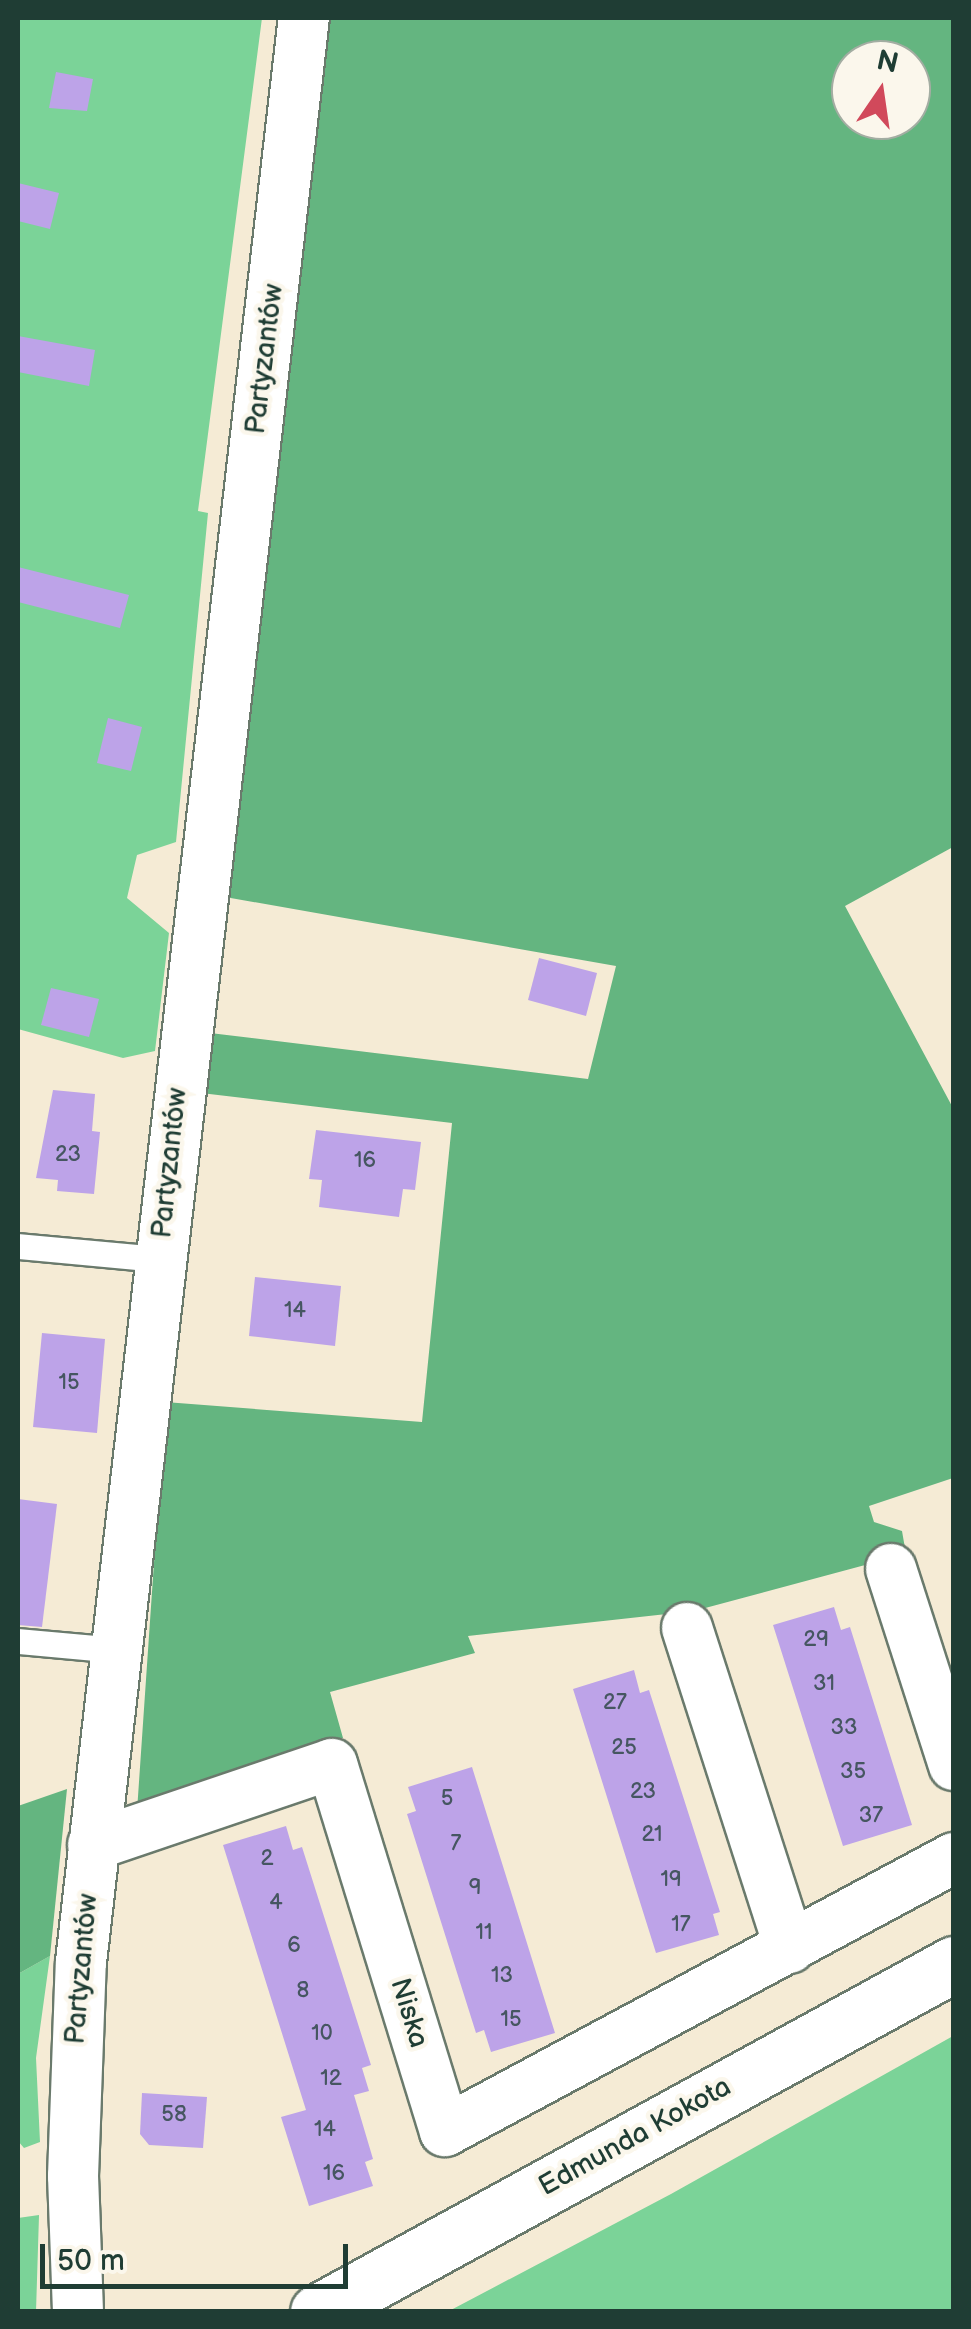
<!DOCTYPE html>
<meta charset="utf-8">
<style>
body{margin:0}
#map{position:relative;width:971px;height:2329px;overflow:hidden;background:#f5ebd5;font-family:"Balsamiq Sans",sans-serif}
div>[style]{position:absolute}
.green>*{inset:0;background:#7bd398}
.forest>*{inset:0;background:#64b580}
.building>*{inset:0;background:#bda3e8}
.roads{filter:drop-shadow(2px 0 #6a7a6c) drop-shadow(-2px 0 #6a7a6c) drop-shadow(0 2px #6a7a6c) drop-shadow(0 -2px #6a7a6c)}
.service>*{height:25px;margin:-12.5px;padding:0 12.5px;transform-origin:12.5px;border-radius:12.5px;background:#fff}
.minor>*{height:50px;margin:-25px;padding:0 25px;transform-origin:25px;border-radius:25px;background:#fff}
.tertiary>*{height:55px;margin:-27.5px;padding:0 27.5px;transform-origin:27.5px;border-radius:27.5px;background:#fff}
span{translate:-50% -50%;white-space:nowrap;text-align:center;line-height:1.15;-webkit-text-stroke:9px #fbf7ec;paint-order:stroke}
.number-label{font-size:22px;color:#465661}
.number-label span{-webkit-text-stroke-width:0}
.street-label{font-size:28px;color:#1f3d34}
.frame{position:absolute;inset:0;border:20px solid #1f3d34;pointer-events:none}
.north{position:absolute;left:831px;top:40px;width:100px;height:100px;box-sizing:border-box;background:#fbf7ec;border:2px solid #a3ada2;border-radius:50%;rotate:13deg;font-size:28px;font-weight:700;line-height:40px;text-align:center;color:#1f3d34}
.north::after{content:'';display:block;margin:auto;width:35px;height:45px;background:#d1495b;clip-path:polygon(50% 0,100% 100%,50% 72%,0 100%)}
.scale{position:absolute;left:40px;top:2244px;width:308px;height:45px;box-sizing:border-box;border:5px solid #1f3d34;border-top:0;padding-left:12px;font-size:30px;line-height:35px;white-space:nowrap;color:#1f3d34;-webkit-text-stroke:8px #fbf7ec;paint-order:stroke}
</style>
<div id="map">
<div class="green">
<div style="clip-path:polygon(18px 18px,262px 18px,198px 511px,208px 513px,176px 842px,137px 855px,127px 898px,169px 933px,155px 1051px,123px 1058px,18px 1029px)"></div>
<div style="clip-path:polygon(50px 1956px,36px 2058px,40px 2142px,24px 2148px,18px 2141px,18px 1974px)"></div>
<div style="clip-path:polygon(953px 2036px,953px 2311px,449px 2311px,671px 2194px)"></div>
<div style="clip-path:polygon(39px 2215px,36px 2311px,18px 2311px,18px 2218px)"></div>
</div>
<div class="forest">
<div style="clip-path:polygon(evenodd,306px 18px,953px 18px,953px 847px,845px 906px,953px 1108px,953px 1478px,869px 1506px,874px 1522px,902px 1531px,906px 1554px,694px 1611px,468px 1636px,475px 1653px,330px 1692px,343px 1738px,137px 1811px,165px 1402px,422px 1422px,452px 1123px,201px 1093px,210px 1033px,588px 1079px,616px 966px,225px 897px,306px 18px,851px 60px,911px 60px,911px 120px,851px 120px,851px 60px)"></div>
<div style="clip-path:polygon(67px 1789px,50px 1956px,18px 1974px,18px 1806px)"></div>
</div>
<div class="building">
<div style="clip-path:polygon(56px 72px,93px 79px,87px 111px,49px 108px)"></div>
<div style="clip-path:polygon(18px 183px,59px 193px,50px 229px,18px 221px)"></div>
<div style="clip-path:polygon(18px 336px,95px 350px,89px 386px,18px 372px)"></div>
<div style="clip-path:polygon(18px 567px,129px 595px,120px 628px,18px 602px)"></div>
<div style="clip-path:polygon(108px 718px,142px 727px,131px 771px,97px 763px)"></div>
<div style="clip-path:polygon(539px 958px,597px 973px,586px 1016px,528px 1000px)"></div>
<div style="clip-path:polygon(51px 988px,99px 999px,89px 1037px,41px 1025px)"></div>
<div style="clip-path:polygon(53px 1090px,95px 1094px,92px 1131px,100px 1132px,94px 1194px,57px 1191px,58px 1180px,36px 1178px)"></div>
<div style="clip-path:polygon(316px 1130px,421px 1142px,415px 1190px,403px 1189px,399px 1217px,319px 1207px,322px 1180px,309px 1179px)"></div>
<div style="clip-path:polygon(255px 1277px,341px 1286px,335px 1346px,249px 1336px)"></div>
<div style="clip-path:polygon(42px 1333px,105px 1339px,97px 1433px,33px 1427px)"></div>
<div style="clip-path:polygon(18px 1499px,57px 1504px,42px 1627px,18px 1625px)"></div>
<div style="clip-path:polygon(834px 1607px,841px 1630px,850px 1627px,912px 1825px,843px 1846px,773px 1625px)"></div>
<div style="clip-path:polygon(634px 1670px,640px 1693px,649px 1690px,720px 1912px,713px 1914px,719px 1935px,656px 1953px,573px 1689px)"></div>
<div style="clip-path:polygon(472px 1767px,555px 2033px,491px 2052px,484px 2030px,476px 2033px,407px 1814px,416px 1811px,408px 1787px)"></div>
<div style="clip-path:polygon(286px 1826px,293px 1850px,302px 1847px,371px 2065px,362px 2068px,369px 2091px,354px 2095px,373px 2159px,365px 2162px,373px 2186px,309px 2206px,281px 2117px,306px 2110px,223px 1845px)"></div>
<div style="clip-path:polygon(142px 2093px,207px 2097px,203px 2148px,149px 2145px,140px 2134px)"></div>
</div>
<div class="roads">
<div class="service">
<div style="left:18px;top:1246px;width:142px;rotate:5.3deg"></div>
<div style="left:18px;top:1641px;width:98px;rotate:5.2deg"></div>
</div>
<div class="minor">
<div style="left:891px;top:1569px;width:206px;rotate:72.2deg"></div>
<div style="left:687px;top:1628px;width:336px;rotate:72.2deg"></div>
<div style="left:93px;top:1845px;width:252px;rotate:-18.7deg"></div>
<div style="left:332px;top:1764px;width:384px;rotate:72.9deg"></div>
<div style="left:445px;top:2131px;width:578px;rotate:-28.21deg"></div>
<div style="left:78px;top:2312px;width:136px;rotate:-92.1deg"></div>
<div style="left:73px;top:2176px;width:214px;rotate:-87.9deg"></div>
<div style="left:81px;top:1962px;width:1957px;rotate:-83.46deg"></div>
</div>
<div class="tertiary">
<div style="left:318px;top:2312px;width:725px;rotate:-28.69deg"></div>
</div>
</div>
<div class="number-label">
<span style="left:68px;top:1155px">23</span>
<span style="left:365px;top:1161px">16</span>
<span style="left:295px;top:1311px">14</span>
<span style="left:69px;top:1383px">15</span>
<span style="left:816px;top:1640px">29</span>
<span style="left:824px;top:1684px">31</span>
<span style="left:615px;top:1703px">27</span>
<span style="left:844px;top:1728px">33</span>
<span style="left:624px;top:1748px">25</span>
<span style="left:853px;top:1772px">35</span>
<span style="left:643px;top:1792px">23</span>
<span style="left:447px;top:1799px">5</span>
<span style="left:871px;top:1816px">37</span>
<span style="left:652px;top:1835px">21</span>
<span style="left:456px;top:1844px">7</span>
<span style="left:267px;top:1859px">2</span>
<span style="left:671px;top:1880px">19</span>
<span style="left:475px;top:1888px">9</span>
<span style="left:276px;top:1903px">4</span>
<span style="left:681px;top:1925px">17</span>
<span style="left:484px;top:1933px">11</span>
<span style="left:294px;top:1946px">6</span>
<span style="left:502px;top:1976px">13</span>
<span style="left:303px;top:1991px">8</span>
<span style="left:511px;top:2020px">15</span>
<span style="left:322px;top:2034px">10</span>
<span style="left:331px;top:2079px">12</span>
<span style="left:174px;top:2115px">58</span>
<span style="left:325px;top:2130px">14</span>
<span style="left:334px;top:2174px">16</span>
</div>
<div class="street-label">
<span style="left:265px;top:359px;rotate:-83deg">Partyzantów</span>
<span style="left:170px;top:1163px;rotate:-84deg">Partyzantów</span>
<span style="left:82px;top:1969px;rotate:-85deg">Partyzantów</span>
<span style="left:409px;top:2013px;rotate:73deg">Niska</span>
<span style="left:635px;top:2137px;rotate:-29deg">Edmunda Kokota</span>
</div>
<div class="frame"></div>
<div class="north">N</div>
<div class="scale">50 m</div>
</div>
